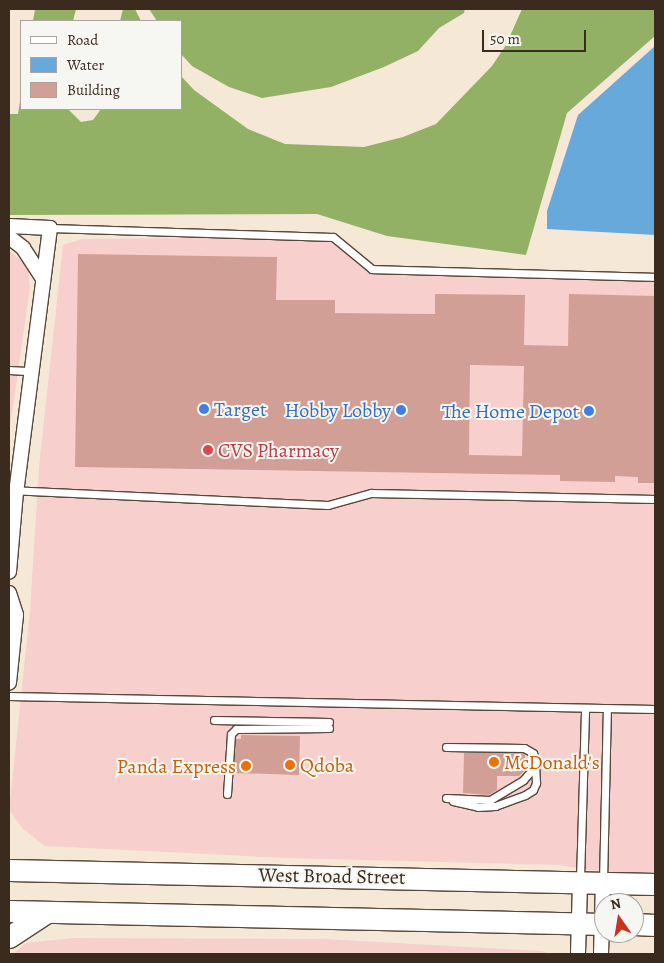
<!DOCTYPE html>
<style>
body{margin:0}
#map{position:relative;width:664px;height:963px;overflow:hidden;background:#f5e8d7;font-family:Alegreya,serif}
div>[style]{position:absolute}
.built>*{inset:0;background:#f7d0cd}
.forest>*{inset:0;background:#92b164}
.water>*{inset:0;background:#68a9dc}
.building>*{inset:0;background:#d29f96}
.roads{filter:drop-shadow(1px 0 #57463a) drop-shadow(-1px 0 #57463a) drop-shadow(0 1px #57463a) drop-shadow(0 -1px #57463a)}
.service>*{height:7px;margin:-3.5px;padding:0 3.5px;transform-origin:3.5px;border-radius:3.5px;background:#fff}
.minor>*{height:14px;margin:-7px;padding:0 7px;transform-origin:7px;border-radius:7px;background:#fff}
.primary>*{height:21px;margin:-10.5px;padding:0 10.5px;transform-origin:10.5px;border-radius:10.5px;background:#fff}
.dots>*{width:14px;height:14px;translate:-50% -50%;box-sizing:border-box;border:2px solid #f6f6f2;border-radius:50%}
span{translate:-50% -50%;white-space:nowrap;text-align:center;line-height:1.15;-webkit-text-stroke:4px #f6f6f2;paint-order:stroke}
.shop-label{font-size:20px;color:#366cbe}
.left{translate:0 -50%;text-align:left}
.right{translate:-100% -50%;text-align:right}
.health-label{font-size:20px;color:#be3a42}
.food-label{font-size:20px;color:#c56008}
.street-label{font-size:20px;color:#3b2a1e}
.frame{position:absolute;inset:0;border:10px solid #3b2a1e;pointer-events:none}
.legend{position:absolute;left:20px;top:20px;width:162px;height:90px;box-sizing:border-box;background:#f6f6f2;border:1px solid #aba49d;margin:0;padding:6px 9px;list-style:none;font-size:15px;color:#3b2a1e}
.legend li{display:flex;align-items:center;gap:10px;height:25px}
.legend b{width:25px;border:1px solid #aba49d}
.north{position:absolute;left:594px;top:893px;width:50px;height:50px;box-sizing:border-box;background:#f6f6f2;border:1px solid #aba49d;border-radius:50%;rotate:347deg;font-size:14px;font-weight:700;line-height:20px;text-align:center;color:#3b2a1e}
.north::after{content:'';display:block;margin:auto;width:18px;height:22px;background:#c8321e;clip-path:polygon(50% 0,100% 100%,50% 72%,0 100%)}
.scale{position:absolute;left:482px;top:30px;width:104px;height:22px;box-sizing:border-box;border:2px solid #3b2a1e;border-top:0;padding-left:6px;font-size:15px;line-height:18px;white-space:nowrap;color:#3b2a1e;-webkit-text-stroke:4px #f6f6f2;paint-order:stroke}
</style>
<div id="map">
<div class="built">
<div style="clip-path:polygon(333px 237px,372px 269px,655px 277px,655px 879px,557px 865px,285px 858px,45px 846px,23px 829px,9px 810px,30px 611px,39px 467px,63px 245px,82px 239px)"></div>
<div style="clip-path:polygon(9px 250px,28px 267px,30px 288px,9px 434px)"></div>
<div style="clip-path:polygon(73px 938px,322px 939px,541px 951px,552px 954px,13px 954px,26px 943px)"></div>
</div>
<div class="forest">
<div style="clip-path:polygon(35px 9px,76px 9px,73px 21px,33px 21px)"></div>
<div style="clip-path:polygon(123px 9px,135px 9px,141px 21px,120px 21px)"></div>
<div style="clip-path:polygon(149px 9px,465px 9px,464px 13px,439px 28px,418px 51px,384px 67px,331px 87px,262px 98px,229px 87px,192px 66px,181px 54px,181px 21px,157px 21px)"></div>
<div style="clip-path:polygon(522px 9px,655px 9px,655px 36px,567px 113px,526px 255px,387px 236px,317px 214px,9px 215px,9px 114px,18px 114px,21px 95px,21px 109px,68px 109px,81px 122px,93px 120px,101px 109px,181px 109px,181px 76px,194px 90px,248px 129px,285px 144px,364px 147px,403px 137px,436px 124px,492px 66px,506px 45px)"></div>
</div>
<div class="water">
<div style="clip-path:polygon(655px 46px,655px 235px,547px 229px,547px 211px,578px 115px)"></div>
</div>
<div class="building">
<div style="clip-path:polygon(evenodd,78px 254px,277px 257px,276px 300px,335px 300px,335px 313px,435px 314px,435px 294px,525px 295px,524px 345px,568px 346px,569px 294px,655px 296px,655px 483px,638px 483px,638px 477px,615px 476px,615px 482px,560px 481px,560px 475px,75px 467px,78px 254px,470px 365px,524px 366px,522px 456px,469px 455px,470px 365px)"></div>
<div style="clip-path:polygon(241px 735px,300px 736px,299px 775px,234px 773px,236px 739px,241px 739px)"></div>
<div style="clip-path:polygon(464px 753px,523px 753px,525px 755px,525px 770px,519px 776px,497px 776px,497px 790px,489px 795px,463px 793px)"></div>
</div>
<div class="roads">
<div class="service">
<div style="left:50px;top:228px;width:283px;rotate:1.8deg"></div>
<div style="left:333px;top:237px;width:50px;rotate:39.4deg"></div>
<div style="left:372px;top:269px;width:283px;rotate:1.6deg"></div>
<div style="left:9px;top:370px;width:22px;rotate:3deg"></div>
<div style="left:9px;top:490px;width:319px;rotate:2.7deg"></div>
<div style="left:328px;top:505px;width:45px;rotate:-15.6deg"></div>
<div style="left:371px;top:493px;width:284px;rotate:1.2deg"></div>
<div style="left:9px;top:696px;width:646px;rotate:1.15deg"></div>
<div style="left:214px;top:720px;width:115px;rotate:1deg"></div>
<div style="left:227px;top:794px;width:60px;rotate:-86.2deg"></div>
<div style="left:231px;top:734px;width:7px;rotate:-45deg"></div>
<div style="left:236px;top:729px;width:93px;rotate:-0.6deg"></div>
<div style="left:446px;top:798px;width:44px;rotate:2.6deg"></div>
<div style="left:490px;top:800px;width:39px;rotate:-31deg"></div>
<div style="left:523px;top:780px;width:15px;rotate:-48deg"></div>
<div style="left:533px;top:769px;width:9px;rotate:-77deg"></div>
<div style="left:535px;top:760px;width:7px;rotate:-106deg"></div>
<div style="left:533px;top:753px;width:10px;rotate:-151deg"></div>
<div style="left:524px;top:748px;width:78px;rotate:-179.3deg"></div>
<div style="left:453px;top:801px;width:26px;rotate:13deg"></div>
<div style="left:478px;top:807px;width:17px;rotate:-3deg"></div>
<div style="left:495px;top:806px;width:32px;rotate:-20deg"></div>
<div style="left:525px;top:795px;width:9px;rotate:-32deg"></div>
<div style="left:533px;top:790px;width:8px;rotate:-67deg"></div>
<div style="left:536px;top:783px;width:18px;rotate:-93deg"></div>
<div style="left:580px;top:880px;width:172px;rotate:-88.3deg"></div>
<div style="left:603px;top:882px;width:174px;rotate:-88.7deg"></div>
</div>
<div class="minor">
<div style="left:9px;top:226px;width:41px;rotate:2.8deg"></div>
<div style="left:50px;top:228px;width:266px;rotate:97.3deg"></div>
<div style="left:16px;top:492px;width:80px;rotate:95deg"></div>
<div style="left:9px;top:237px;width:18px;rotate:38deg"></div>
<div style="left:23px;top:248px;width:37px;rotate:57deg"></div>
<div style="left:9px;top:593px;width:23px;rotate:72deg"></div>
<div style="left:16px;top:615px;width:68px;rotate:95.9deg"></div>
<div style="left:578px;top:954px;width:73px;rotate:-88.4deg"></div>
<div style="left:601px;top:954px;width:72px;rotate:-88.4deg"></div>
</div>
<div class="primary">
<div style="left:9px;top:870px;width:646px;rotate:1.24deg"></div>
<div style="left:9px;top:911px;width:595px;rotate:1.25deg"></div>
<div style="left:634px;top:924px;width:21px;rotate:3deg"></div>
<div style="left:9px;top:937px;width:45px;rotate:-33.3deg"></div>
</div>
</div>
<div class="dots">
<div style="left:204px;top:409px;background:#3f7fe0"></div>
<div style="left:401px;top:410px;background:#3f7fe0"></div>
<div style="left:589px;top:411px;background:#3f7fe0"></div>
<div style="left:208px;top:450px;background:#e0444e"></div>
<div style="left:494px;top:762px;background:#e8710a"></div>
<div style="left:290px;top:765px;background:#e8710a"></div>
<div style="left:246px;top:766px;background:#e8710a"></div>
</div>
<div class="shop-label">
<span class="left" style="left:214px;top:409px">Target</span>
<span class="right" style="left:391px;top:410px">Hobby Lobby</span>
<span class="right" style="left:579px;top:411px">The Home Depot</span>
</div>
<div class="health-label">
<span class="left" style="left:218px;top:450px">CVS Pharmacy</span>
</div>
<div class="food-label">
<span class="left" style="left:504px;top:762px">McDonald's</span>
<span class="left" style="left:300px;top:765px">Qdoba</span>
<span class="right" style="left:236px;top:766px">Panda Express</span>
</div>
<div class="street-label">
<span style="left:332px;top:876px;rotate:1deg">West Broad Street</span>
</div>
<div class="frame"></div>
<ul class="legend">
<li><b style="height:6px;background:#fff"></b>Road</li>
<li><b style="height:14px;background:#68a9dc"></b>Water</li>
<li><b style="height:14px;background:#d29f96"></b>Building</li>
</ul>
<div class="north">N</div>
<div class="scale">50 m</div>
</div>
